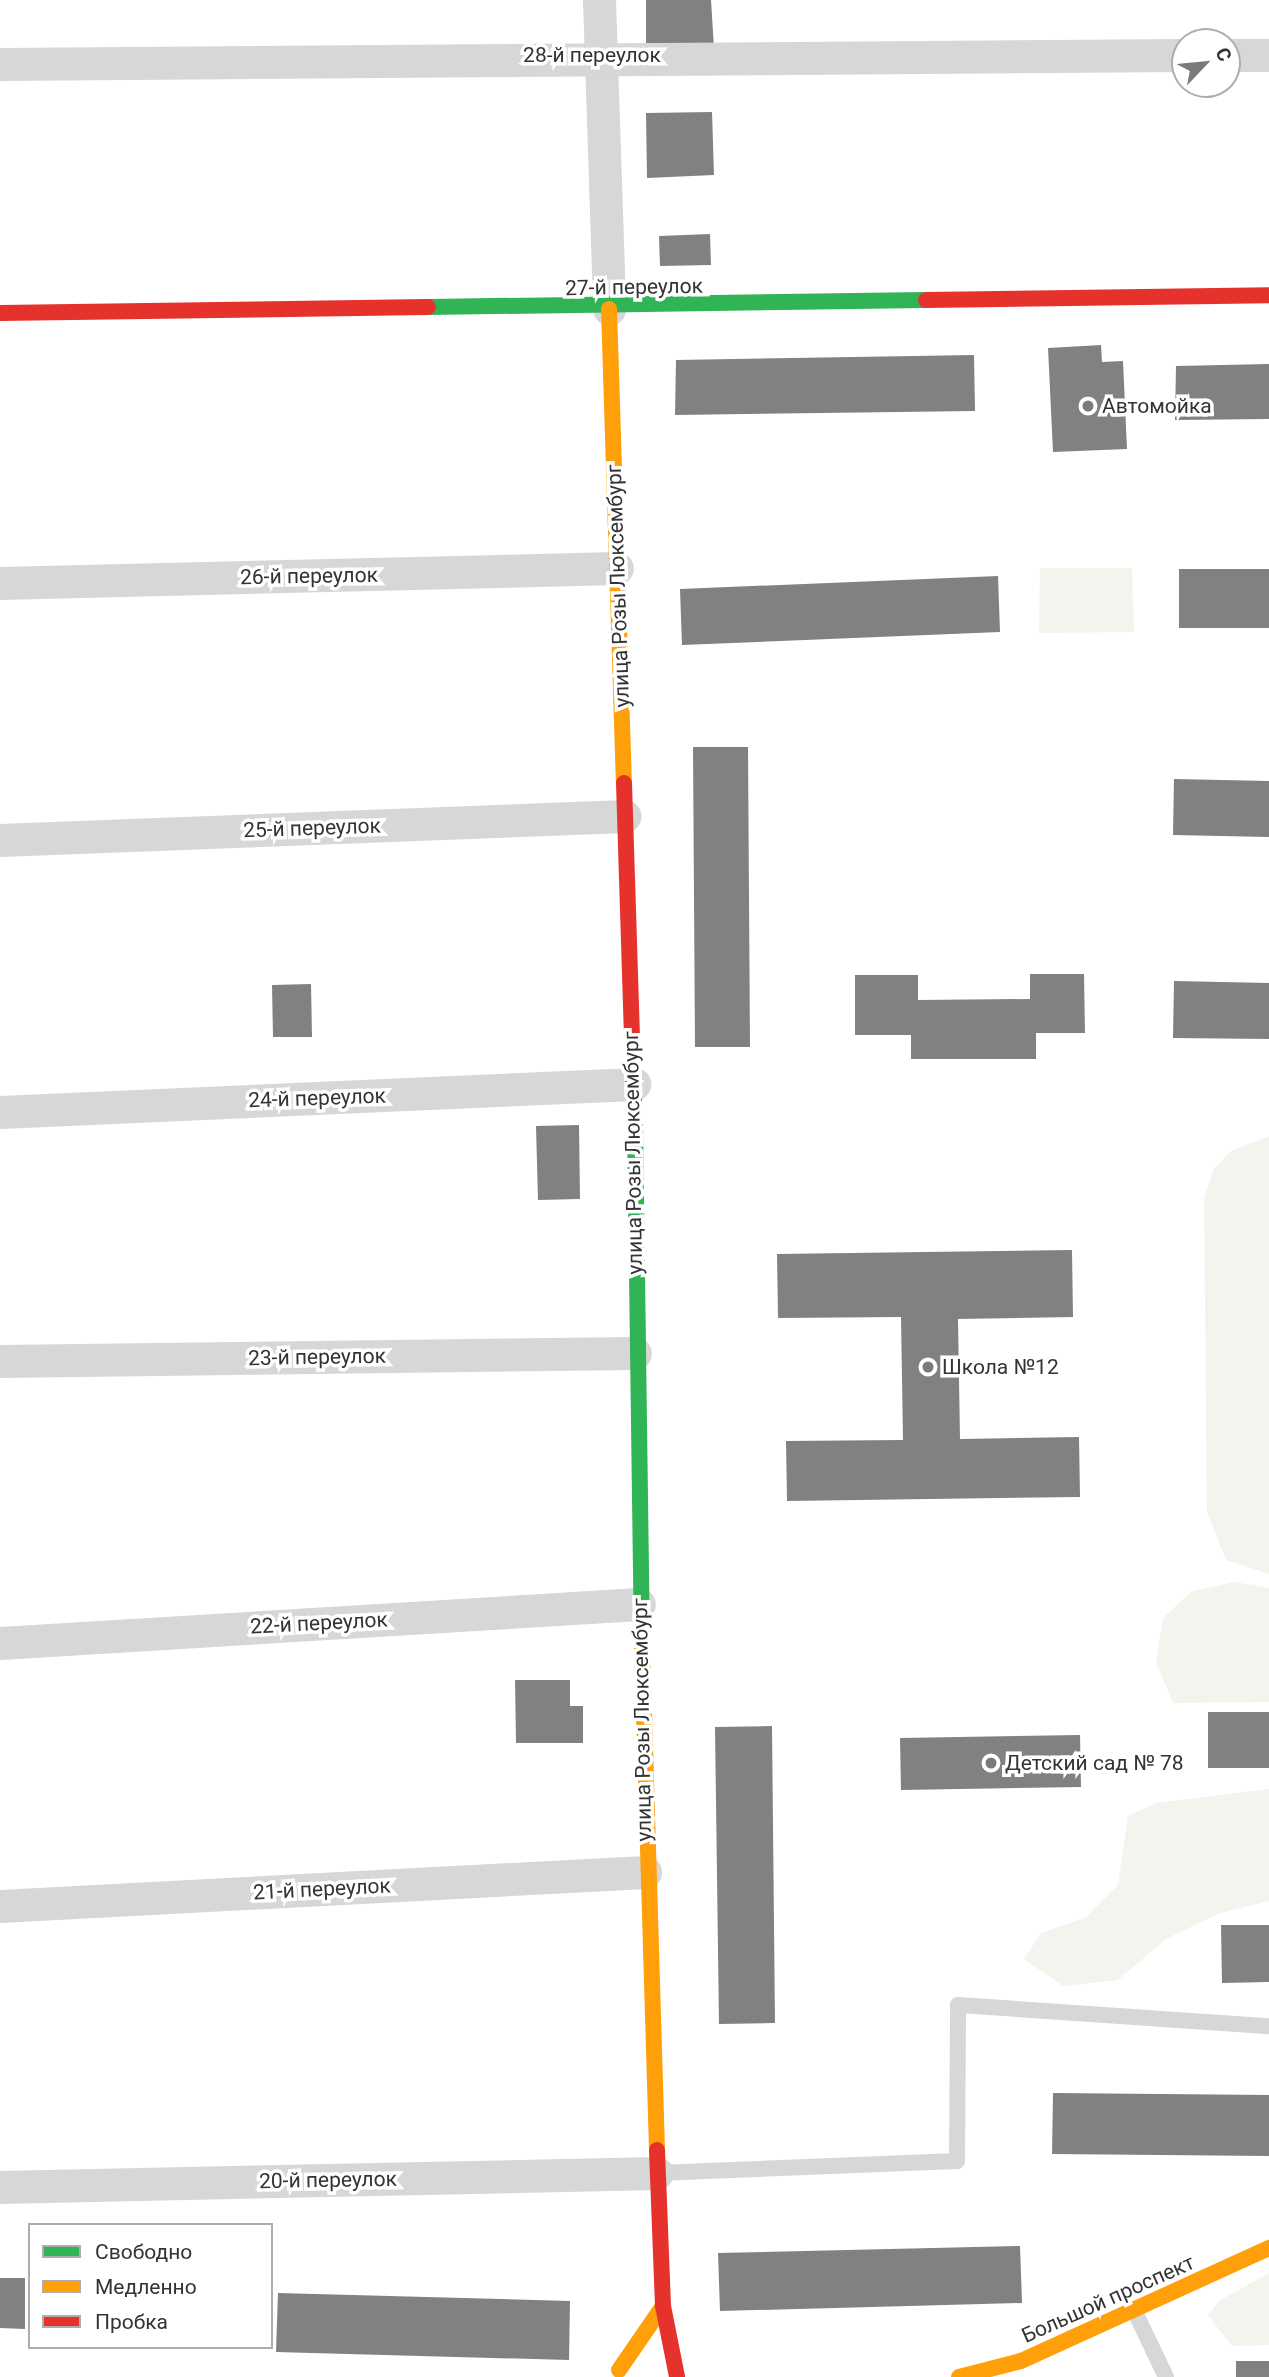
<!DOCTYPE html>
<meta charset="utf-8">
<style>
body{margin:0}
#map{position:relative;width:1269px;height:2377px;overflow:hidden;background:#fff;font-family:Roboto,sans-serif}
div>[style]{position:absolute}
.green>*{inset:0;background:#f1f5ed}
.building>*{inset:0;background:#818181}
.lane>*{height:16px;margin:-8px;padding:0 8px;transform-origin:8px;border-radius:8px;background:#d7d7d7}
.street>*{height:33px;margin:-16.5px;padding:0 16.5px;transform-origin:16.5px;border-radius:16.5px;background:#d7d7d7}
.fast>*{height:16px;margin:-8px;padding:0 8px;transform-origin:8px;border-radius:8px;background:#30b455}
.slow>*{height:16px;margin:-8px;padding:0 8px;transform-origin:8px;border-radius:8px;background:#ff9f0a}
.jam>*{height:16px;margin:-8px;padding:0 8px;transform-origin:8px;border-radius:8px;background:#e5322d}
.dots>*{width:19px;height:19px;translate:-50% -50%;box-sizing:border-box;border:4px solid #fff;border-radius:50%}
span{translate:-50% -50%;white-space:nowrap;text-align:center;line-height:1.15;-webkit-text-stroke:7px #fff;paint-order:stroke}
.street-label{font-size:21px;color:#333}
.poi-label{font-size:21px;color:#333}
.left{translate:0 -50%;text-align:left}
.legend{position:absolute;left:28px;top:2223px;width:245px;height:126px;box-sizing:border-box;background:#fff;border:2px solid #adadad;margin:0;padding:9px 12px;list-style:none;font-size:21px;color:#333}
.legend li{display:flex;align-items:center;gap:14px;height:35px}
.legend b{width:35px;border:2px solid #adadad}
.north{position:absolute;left:1171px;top:28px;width:70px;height:70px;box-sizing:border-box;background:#fff;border:2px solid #adadad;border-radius:50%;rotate:64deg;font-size:19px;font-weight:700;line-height:28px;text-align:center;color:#333}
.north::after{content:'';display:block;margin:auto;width:24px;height:32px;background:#7a7a7a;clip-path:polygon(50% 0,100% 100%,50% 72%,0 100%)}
</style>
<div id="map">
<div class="green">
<div style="clip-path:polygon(1040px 568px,1132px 568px,1134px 632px,1039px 633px)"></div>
<div style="clip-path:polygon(1269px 1136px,1269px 1574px,1226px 1560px,1207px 1512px,1204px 1200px,1213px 1170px,1231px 1151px)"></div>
<div style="clip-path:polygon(1235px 1582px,1269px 1588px,1269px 1702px,1173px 1703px,1156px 1662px,1163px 1618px,1192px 1591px)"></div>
<div style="clip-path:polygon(1269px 1789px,1269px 1901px,1220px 1913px,1166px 1939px,1118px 1980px,1063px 1986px,1024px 1959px,1041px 1933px,1085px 1918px,1118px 1885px,1128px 1816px,1156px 1803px)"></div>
<div style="clip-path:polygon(1269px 2273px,1269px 2345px,1232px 2346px,1208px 2315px,1219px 2301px)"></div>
</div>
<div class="building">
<div style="clip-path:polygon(646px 0,711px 0,714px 48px,646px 48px)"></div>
<div style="clip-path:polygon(712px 112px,714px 175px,647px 178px,646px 113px)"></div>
<div style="clip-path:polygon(710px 234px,711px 265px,660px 266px,659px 236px)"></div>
<div style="clip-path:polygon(1101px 345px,1102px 362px,1123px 361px,1127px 449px,1053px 452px,1048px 348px)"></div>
<div style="clip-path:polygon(974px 355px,975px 411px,675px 415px,676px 360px)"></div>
<div style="clip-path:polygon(1269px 364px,1269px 419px,1175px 420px,1176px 366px)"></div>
<div style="clip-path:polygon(1179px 569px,1269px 569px,1269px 628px,1179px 628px)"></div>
<div style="clip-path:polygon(998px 576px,1000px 632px,682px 645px,680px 589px)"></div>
<div style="clip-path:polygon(693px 747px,748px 747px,750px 1047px,695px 1047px)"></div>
<div style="clip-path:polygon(1174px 779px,1269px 781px,1269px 837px,1173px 835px)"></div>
<div style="clip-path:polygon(1030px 974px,1084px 974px,1085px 1033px,1036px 1033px,1036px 1059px,911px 1059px,911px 1035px,855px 1035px,855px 975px,918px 975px,918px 1000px,1030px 999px)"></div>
<div style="clip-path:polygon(1174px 981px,1269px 983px,1269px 1039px,1173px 1038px)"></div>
<div style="clip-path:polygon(311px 984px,312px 1037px,273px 1037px,272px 985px)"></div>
<div style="clip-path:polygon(579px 1125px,580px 1199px,538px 1200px,536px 1126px)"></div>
<div style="clip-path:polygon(1072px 1250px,1073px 1317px,958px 1319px,960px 1439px,1079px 1437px,1080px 1497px,787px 1501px,786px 1441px,903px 1440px,901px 1317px,778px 1318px,777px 1254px)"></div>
<div style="clip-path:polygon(515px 1680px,570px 1680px,570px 1706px,583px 1706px,583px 1743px,516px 1743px)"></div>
<div style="clip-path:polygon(1208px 1712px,1269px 1712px,1269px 1768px,1208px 1768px)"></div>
<div style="clip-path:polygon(772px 1726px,775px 2023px,719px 2024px,715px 1727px)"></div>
<div style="clip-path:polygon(1080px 1735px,1081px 1787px,901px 1790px,900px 1738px)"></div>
<div style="clip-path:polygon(1221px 1925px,1269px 1925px,1269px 1982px,1222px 1983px)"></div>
<div style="clip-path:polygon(1053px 2093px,1269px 2095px,1269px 2156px,1052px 2154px)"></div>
<div style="clip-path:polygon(1020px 2246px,1022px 2303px,720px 2311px,718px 2253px)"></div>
<div style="clip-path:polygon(0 2278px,25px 2278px,25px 2329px,0 2328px)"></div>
<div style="clip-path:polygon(278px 2293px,570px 2301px,569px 2360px,276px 2352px)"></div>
<div style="clip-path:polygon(1236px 2361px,1269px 2361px,1269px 2377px,1236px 2377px)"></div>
</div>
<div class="lane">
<div style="left:657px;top:2173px;width:300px;rotate:-2.3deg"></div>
<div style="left:957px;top:2161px;width:156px;rotate:-89.6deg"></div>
<div style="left:958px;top:2005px;width:312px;rotate:3.9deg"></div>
<div style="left:1135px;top:2312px;width:72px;rotate:64.5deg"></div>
</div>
<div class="street">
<div style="left:599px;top:0;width:309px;rotate:88.1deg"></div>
<div style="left:1227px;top:55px;width:42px"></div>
<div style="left:0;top:64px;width:1185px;rotate:-0.44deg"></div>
<div style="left:0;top:583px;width:617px;rotate:-1.39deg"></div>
<div style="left:0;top:840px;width:625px;rotate:-2.2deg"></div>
<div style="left:0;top:1112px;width:635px;rotate:-2.53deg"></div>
<div style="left:0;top:1361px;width:635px;rotate:-0.72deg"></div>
<div style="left:0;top:1643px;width:640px;rotate:-3.49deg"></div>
<div style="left:0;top:1906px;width:646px;rotate:-3.02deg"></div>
<div style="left:0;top:2187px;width:657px;rotate:-1.22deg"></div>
</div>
<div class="fast">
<div style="left:428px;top:307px;width:498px;rotate:-0.8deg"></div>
<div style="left:635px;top:1125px;width:520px;rotate:89.23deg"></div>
</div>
<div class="slow">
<div style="left:609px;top:309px;width:474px;rotate:88.2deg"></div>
<div style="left:642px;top:1645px;width:505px;rotate:88.3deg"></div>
<div style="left:619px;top:2370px;width:78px;rotate:-55.5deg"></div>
<div style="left:959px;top:2377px;width:64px;rotate:-14.5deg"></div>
<div style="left:1021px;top:2361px;width:273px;rotate:-24.5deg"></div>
</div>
<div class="jam">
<div style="left:926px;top:300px;width:343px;rotate:-0.8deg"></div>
<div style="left:0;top:313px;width:428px;rotate:-0.8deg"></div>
<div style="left:624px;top:783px;width:342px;rotate:88.2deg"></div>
<div style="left:657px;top:2150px;width:156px;rotate:87.8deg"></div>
<div style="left:663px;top:2306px;width:72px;rotate:78.8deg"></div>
</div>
<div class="dots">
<div style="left:1088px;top:406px;background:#7a7a7a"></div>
<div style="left:928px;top:1367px;background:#7a7a7a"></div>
<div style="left:991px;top:1763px;background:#7a7a7a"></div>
</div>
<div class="street-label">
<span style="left:592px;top:55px">28-й переулок</span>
<span style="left:634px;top:287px;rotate:-1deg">27-й переулок</span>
<span style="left:309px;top:576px;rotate:-1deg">26-й переулок</span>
<span style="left:618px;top:586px;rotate:-92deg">улица Розы Люксембург</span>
<span style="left:312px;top:828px;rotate:-2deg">25-й переулок</span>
<span style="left:317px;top:1098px;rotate:-2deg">24-й переулок</span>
<span style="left:633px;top:1153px;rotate:-91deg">улица Розы Люксембург</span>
<span style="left:317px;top:1357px;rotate:-1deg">23-й переулок</span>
<span style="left:319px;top:1623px;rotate:-3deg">22-й переулок</span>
<span style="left:642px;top:1720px;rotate:-91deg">улица Розы Люксембург</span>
<span style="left:322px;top:1889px;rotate:-3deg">21-й переулок</span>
<span style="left:328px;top:2180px;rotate:-1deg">20-й переулок</span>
<span style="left:1108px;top:2299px;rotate:-24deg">Большой проспект</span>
</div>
<div class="poi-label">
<span class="left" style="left:1102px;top:406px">Автомойка</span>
<span class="left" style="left:942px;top:1367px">Школа №12</span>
<span class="left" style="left:1005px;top:1763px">Детский сад № 78</span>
</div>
<ul class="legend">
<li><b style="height:9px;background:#30b455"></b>Свободно</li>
<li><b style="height:9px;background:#ff9f0a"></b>Медленно</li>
<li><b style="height:9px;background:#e5322d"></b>Пробка</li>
</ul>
<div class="north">С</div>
</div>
